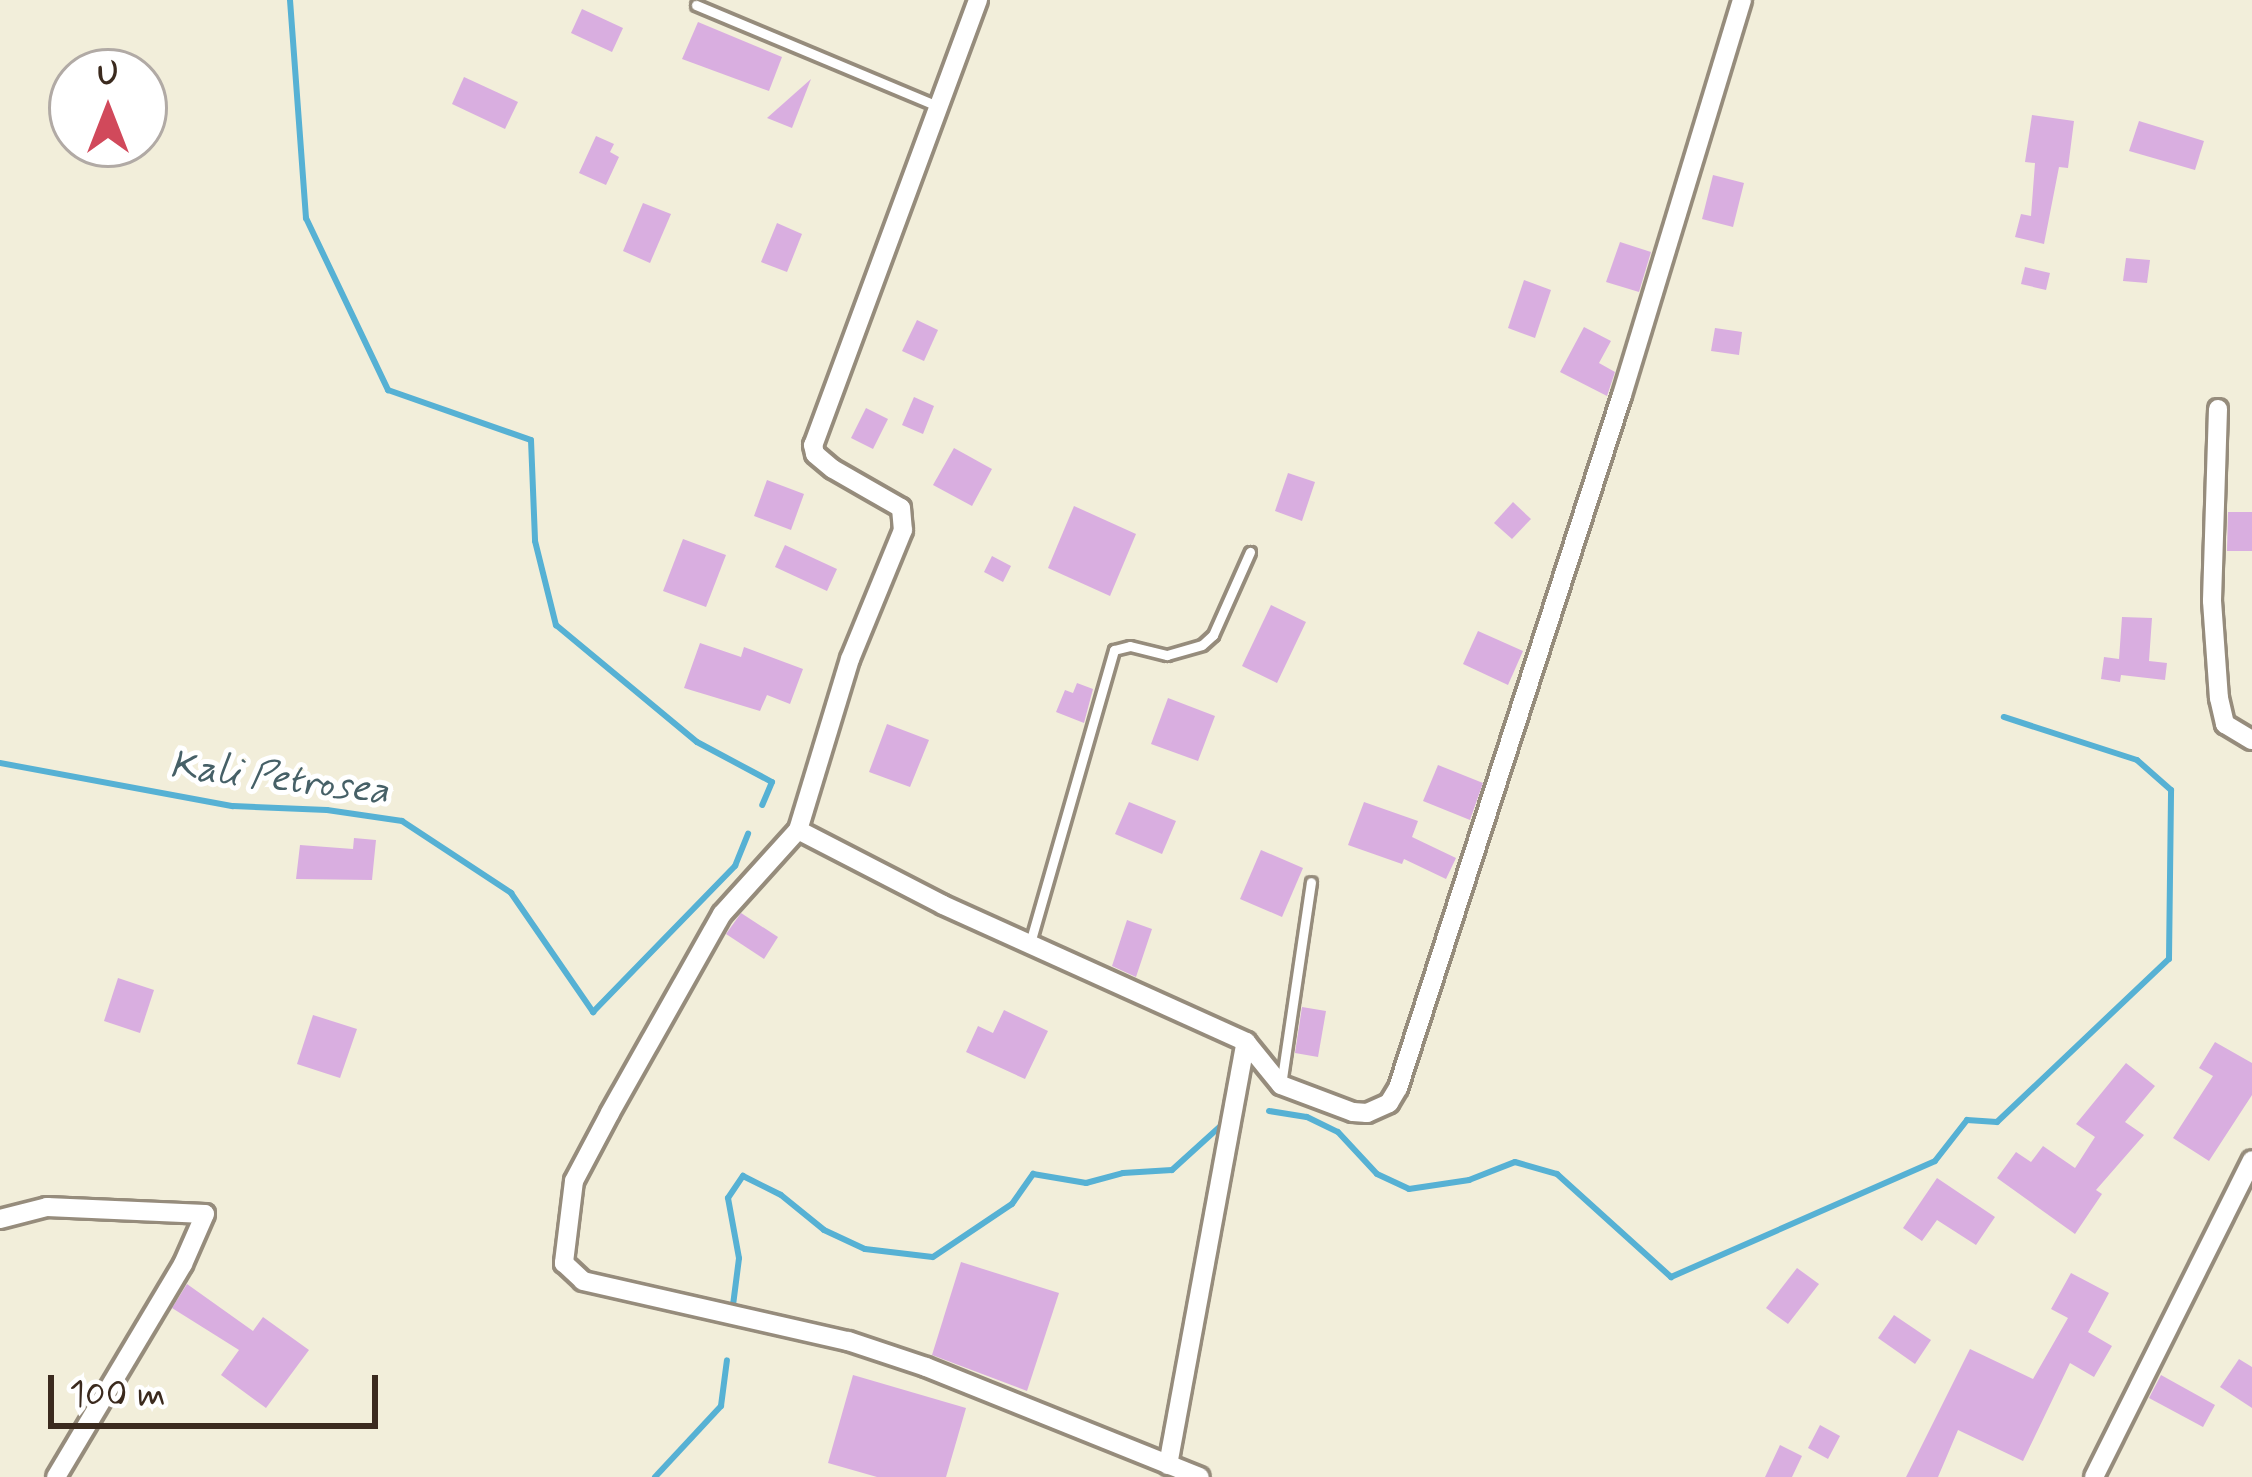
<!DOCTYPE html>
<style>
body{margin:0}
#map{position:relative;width:2252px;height:1477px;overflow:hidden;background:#f2eeda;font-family:Mynerve,sans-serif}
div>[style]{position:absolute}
.stream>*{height:6px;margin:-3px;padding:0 3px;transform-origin:3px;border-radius:3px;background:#56b1d4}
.building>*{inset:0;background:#d9aee0}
.roads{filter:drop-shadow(3px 0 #968c7c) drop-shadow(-3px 0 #968c7c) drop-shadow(0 3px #968c7c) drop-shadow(0 -3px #968c7c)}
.lane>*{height:9px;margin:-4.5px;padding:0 4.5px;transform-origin:4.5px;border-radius:4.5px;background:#fff}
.street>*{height:18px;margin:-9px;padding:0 9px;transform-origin:9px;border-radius:9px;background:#fff}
span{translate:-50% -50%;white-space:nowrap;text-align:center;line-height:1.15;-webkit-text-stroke:10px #fff;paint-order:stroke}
.water-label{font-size:39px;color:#466067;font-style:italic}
.north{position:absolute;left:48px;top:48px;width:120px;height:120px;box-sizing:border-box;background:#fff;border:3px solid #b1aaa5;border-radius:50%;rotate:0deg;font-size:33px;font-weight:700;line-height:48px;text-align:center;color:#3b2a1e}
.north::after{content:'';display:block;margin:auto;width:42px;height:54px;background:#d1495b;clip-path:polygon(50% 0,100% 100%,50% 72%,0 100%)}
.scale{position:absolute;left:48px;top:1375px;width:330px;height:54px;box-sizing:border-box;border:6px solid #3b2a1e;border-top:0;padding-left:15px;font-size:36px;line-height:42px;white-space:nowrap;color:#3b2a1e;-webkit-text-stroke:9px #fff;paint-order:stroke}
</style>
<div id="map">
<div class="stream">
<div style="left:290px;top:0;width:219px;rotate:85.8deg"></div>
<div style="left:306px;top:218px;width:191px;rotate:64.5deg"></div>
<div style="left:388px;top:390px;width:151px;rotate:19.3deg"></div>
<div style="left:531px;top:440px;width:101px;rotate:87.7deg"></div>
<div style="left:535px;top:541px;width:87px;rotate:76deg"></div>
<div style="left:556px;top:625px;width:183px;rotate:39.7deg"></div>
<div style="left:697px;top:742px;width:85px;rotate:28.1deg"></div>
<div style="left:772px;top:782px;width:25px;rotate:113deg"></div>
<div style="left:0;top:763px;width:237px;rotate:10.5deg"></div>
<div style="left:233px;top:806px;width:94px;rotate:2.4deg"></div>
<div style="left:327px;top:810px;width:76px;rotate:8.3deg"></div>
<div style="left:402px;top:821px;width:131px;rotate:33.4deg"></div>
<div style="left:511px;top:893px;width:145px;rotate:55.4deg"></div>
<div style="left:593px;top:1012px;width:204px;rotate:-45.8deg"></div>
<div style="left:735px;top:866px;width:35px;rotate:-68deg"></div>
<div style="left:1269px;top:1111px;width:38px;rotate:9deg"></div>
<div style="left:1307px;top:1117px;width:34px;rotate:26deg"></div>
<div style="left:1338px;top:1132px;width:57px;rotate:47.1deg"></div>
<div style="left:1377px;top:1174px;width:35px;rotate:25deg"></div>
<div style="left:1409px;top:1189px;width:61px;rotate:-8.5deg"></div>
<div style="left:1469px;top:1180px;width:49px;rotate:-21.4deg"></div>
<div style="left:1515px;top:1162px;width:44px;rotate:15.9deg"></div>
<div style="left:1557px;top:1174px;width:154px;rotate:42.1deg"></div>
<div style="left:1671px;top:1277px;width:288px;rotate:-23.7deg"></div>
<div style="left:1935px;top:1161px;width:52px;rotate:-52deg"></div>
<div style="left:1967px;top:1120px;width:30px;rotate:4deg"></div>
<div style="left:1997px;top:1122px;width:237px;rotate:-43.5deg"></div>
<div style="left:2169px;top:959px;width:169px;rotate:-89.3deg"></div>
<div style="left:2171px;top:790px;width:45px;rotate:-138.6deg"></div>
<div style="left:2137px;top:760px;width:140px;rotate:-162.1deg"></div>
<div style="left:732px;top:1313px;width:55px;rotate:-82.7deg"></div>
<div style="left:739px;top:1258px;width:61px;rotate:-100.4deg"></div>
<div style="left:728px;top:1198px;width:27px;rotate:-56deg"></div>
<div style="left:743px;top:1176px;width:42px;rotate:26.6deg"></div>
<div style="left:781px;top:1195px;width:55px;rotate:39.1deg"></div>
<div style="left:824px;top:1230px;width:45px;rotate:24.9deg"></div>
<div style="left:865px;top:1249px;width:68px;rotate:6.7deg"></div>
<div style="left:933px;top:1257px;width:95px;rotate:-33.9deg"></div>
<div style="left:1012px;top:1204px;width:37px;rotate:-55deg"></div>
<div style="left:1033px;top:1174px;width:54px;rotate:9.6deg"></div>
<div style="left:1086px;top:1183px;width:38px;rotate:-15deg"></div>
<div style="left:1123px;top:1173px;width:49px;rotate:-3.5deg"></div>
<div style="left:1172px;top:1170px;width:72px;rotate:-42.2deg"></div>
<div style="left:655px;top:1477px;width:97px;rotate:-47.1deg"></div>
<div style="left:721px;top:1406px;width:46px;rotate:-82.6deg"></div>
</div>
<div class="building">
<div style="clip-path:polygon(582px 9px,623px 28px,612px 52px,571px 33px)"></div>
<div style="clip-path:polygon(698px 22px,782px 57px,769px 91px,682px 59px)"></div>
<div style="clip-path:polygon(464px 77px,518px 102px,505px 129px,452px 104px)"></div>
<div style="clip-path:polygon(811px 79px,792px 128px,767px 118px)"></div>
<div style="clip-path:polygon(2032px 115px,2074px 121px,2068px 168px,2059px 167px,2044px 244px,2015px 237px,2021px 214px,2031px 216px,2035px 163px,2025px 162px)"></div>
<div style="clip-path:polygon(2139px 121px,2204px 141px,2195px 170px,2129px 151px)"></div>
<div style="clip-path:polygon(596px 136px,614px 144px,610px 152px,619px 157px,606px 185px,579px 173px)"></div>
<div style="clip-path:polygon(1713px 175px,1744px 183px,1733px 227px,1702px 219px)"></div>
<div style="clip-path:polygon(643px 203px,671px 214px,650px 263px,623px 251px)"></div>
<div style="clip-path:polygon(777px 223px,802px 234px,787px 272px,761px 262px)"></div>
<div style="clip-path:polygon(1620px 242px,1651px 252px,1639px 292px,1606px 282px)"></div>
<div style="clip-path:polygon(2126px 258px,2150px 260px,2147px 283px,2123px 281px)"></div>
<div style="clip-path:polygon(2025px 267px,2050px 273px,2046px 290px,2021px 284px)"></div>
<div style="clip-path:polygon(1524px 280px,1551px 290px,1535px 338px,1508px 328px)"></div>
<div style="clip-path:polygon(917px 320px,938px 330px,924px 361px,902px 351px)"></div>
<div style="clip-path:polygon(1584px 327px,1611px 341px,1599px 363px,1615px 372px,1607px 396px,1560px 372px)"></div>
<div style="clip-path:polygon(1715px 328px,1742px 332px,1739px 355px,1711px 351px)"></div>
<div style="clip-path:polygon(914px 397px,934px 406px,923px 434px,902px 425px)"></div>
<div style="clip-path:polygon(866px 408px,888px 419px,873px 449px,851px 438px)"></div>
<div style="clip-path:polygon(954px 448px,992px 469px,972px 506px,933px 485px)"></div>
<div style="clip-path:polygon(1288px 473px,1315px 482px,1302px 521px,1275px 511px)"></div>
<div style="clip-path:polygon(767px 480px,804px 494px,791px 530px,754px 516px)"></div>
<div style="clip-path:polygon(1513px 502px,1531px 519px,1512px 539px,1494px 523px)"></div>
<div style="clip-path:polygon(1074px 506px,1136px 534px,1110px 596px,1048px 568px)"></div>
<div style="clip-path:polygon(2228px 512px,2252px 512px,2252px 551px,2227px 551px)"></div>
<div style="clip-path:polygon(683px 539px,726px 555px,706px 607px,663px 591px)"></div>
<div style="clip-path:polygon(785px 545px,837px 569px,827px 591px,775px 567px)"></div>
<div style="clip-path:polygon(992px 556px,1011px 566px,1003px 582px,984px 572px)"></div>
<div style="clip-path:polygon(1271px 605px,1306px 622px,1277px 683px,1242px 666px)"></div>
<div style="clip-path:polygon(2122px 617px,2152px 618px,2149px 661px,2167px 663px,2165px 680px,2121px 675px,2120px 682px,2101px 679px,2104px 657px,2119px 659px)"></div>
<div style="clip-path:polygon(1478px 631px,1523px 651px,1508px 685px,1463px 664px)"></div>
<div style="clip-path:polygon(700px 643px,741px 657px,744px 647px,803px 669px,790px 704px,767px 695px,760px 711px,684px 688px)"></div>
<div style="clip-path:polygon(1077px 683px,1093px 689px,1084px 723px,1056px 712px,1065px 690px,1073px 693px)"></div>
<div style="clip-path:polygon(1168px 698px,1215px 716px,1198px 761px,1151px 744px)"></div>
<div style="clip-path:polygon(887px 724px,929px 740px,910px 787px,869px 772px)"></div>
<div style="clip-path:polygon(1438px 765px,1483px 783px,1470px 820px,1423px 801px)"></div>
<div style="clip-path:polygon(1129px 802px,1176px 821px,1162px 854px,1115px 834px)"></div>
<div style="clip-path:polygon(1364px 802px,1418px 821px,1412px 837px,1456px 858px,1446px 879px,1404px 859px,1402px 864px,1348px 845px)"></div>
<div style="clip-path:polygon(354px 838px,376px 840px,372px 880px,296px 879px,300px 845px,353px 849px)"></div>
<div style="clip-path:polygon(1261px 850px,1303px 868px,1282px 917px,1240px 899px)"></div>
<div style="clip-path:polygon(741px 913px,778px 937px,764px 959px,726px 934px)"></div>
<div style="clip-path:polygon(1127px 920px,1152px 929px,1136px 977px,1112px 966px)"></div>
<div style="clip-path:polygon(118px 978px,154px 990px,140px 1033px,104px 1021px)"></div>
<div style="clip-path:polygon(1302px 1007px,1326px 1011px,1318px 1057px,1295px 1053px)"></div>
<div style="clip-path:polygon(1004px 1010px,1048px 1031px,1025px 1079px,966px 1052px,978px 1026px,993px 1033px)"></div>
<div style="clip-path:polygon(313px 1015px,357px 1029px,340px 1078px,297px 1064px)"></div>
<div style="clip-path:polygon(2215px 1042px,2252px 1063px,2252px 1095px,2209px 1161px,2173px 1138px,2213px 1076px,2199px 1068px)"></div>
<div style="clip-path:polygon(2126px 1063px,2155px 1086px,2125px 1122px,2144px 1135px,2096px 1190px,2102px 1194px,2075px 1234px,1997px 1178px,2016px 1152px,2031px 1162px,2043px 1146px,2075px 1168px,2095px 1137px,2076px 1124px)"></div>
<div style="clip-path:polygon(1937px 1178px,1995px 1217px,1976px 1245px,1937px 1220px,1922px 1241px,1903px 1228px)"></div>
<div style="clip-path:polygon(961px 1262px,1059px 1293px,1027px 1391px,932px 1355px)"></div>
<div style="clip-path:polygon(1797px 1268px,1819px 1284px,1788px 1324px,1766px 1308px)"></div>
<div style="clip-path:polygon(2071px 1273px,2109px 1293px,2088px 1332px,2112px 1346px,2094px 1377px,2070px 1363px,2023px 1461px,1958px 1430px,1938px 1477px,1906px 1477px,1970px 1349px,2033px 1379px,2068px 1318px,2051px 1309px)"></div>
<div style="clip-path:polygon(187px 1284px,253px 1331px,263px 1317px,309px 1350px,266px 1408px,221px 1375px,239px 1350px,172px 1308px)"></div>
<div style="clip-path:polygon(1894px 1315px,1931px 1340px,1915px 1364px,1878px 1338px)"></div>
<div style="clip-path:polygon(2239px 1359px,2252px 1367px,2252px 1408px,2220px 1387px)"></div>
<div style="clip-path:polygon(853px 1375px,966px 1408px,946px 1477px,877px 1477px,828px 1463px)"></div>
<div style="clip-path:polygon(2161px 1375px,2215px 1405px,2203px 1427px,2149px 1398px)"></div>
<div style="clip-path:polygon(1820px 1425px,1840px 1436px,1828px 1459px,1808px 1448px)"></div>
<div style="clip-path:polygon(1780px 1445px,1802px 1456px,1792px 1477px,1765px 1477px)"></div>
</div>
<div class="roads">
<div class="lane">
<div style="left:696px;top:5px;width:262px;rotate:22.7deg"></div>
<div style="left:1030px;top:943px;width:305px;rotate:-74deg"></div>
<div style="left:1114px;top:650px;width:16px;rotate:-14deg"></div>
<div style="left:1130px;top:646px;width:38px;rotate:14deg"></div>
<div style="left:1167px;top:655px;width:36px;rotate:-16deg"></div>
<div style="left:1202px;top:645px;width:15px;rotate:-42deg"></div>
<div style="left:1213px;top:635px;width:91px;rotate:-66deg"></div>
<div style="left:1281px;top:1085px;width:205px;rotate:-81.6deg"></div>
</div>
<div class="street">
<div style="left:978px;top:0;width:475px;rotate:110.3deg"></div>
<div style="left:813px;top:445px;width:9px;rotate:77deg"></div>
<div style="left:815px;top:454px;width:23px;rotate:40deg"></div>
<div style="left:833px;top:469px;width:78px;rotate:29.8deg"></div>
<div style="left:901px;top:508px;width:22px;rotate:85deg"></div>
<div style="left:903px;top:530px;width:139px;rotate:112.3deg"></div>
<div style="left:850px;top:659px;width:179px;rotate:106.9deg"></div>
<div style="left:798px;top:830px;width:113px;rotate:132.1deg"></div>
<div style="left:722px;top:914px;width:228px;rotate:119.4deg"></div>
<div style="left:610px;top:1113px;width:77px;rotate:117.9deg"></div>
<div style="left:574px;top:1181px;width:83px;rotate:97deg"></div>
<div style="left:564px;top:1263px;width:26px;rotate:43deg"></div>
<div style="left:583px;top:1281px;width:272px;rotate:12.8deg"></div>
<div style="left:848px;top:1341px;width:82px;rotate:18.4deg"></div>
<div style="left:926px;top:1367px;width:295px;rotate:21.9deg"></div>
<div style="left:2218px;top:409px;width:192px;rotate:91.8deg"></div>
<div style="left:2212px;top:601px;width:97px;rotate:85.9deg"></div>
<div style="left:2219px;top:698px;width:27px;rotate:77deg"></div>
<div style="left:2225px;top:724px;width:31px;rotate:31deg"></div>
<div style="left:798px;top:830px;width:163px;rotate:27.3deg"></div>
<div style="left:943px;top:905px;width:333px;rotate:24.3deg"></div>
<div style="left:1246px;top:1042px;width:55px;rotate:50.9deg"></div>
<div style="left:1281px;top:1085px;width:77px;rotate:20.6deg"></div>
<div style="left:1353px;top:1112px;width:14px;rotate:4deg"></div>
<div style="left:1367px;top:1113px;width:24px;rotate:-24deg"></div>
<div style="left:1389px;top:1103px;width:17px;rotate:-59deg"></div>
<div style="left:1398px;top:1088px;width:728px;rotate:-72.09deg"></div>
<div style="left:1622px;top:395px;width:413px;rotate:-73.1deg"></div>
<div style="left:0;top:1219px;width:49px;rotate:-14.3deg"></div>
<div style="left:47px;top:1207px;width:158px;rotate:2.5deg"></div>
<div style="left:205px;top:1214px;width:55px;rotate:113.7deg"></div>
<div style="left:183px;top:1264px;width:248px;rotate:120.8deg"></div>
<div style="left:1168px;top:1465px;width:430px;rotate:-79.6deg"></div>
<div style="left:2094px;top:1477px;width:354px;rotate:-63.5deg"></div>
</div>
</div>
<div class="water-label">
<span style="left:279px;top:780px;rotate:7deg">Kali Petrosea</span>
</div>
<div class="north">U</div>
<div class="scale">100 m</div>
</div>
